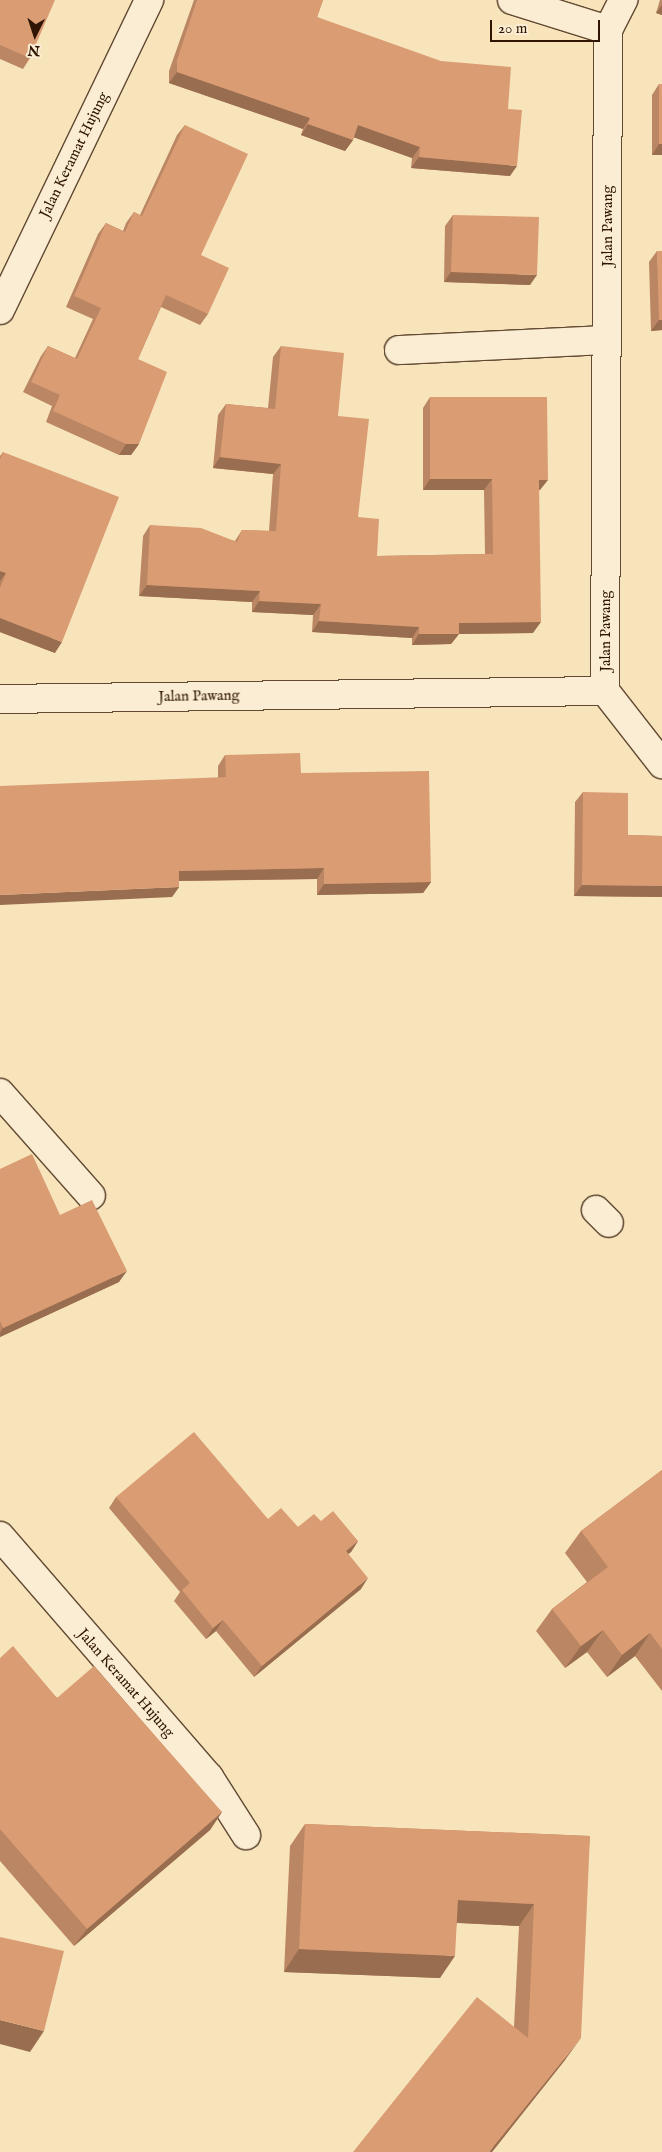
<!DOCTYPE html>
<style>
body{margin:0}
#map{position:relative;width:662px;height:2152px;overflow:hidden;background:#f8e4bb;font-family:"IM FELL English",serif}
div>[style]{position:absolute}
.roads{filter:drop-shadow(1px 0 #624932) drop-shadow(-1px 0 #624932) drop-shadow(0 1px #624932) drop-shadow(0 -1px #624932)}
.minor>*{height:28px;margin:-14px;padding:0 14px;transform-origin:14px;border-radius:14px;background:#faedd3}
.wall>*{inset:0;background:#bb8663}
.shaded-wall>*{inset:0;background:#996d50}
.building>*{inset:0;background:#da9c73}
span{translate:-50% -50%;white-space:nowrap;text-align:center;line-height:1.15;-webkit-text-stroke:4px #faedd3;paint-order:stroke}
.street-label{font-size:15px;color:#301504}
.north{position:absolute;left:10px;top:10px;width:50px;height:50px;-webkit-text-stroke:4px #faedd3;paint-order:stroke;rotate:184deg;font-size:14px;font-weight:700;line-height:20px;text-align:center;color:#301504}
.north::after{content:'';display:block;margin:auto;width:18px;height:22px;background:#301504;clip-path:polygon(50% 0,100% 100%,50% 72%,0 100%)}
.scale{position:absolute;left:490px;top:20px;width:110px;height:22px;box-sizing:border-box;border:2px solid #301504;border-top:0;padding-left:6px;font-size:15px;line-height:18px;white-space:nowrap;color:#301504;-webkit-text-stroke:4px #faedd3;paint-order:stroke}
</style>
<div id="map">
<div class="roads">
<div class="minor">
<div style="left:512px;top:0;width:101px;rotate:17.4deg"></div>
<div style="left:0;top:310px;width:344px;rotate:-64.3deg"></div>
<div style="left:399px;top:350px;width:208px;rotate:-2.8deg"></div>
<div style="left:605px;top:691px;width:661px;rotate:-89.74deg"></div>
<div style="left:608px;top:30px;width:34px;rotate:-63deg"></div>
<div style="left:605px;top:691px;width:93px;rotate:52deg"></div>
<div style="left:0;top:699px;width:605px;rotate:-0.76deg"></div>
<div style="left:0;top:1093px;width:137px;rotate:48.5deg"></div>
<div style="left:596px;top:1210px;width:18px;rotate:45deg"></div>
<div style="left:0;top:1536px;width:319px;rotate:49.1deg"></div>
<div style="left:209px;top:1777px;width:69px;rotate:57.5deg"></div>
</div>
</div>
<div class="wall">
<div style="clip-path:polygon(0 0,30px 58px,23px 69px,0 59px)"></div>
<div style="clip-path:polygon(194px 0,323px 0,317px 17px,508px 109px,510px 176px,411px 168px,412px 158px,354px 137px,353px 140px,345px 151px,301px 135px,303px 129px,169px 83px,169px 71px)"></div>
<div style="clip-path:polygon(660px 0,662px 0,662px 15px,656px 13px)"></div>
<div style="clip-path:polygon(659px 84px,662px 84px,662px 155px,652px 155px,652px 95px)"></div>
<div style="clip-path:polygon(185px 125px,208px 314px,200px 325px,161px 307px,138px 359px,139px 444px,131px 455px,119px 455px,46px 422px,52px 406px,23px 392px,41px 356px,48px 346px,75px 358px,93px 319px,66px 307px,98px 234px,106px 223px,123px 231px,126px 223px,134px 212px,140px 215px,177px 135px)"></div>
<div style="clip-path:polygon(453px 215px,530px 285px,444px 282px,445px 226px)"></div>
<div style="clip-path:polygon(657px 251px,662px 330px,651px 331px,649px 262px)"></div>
<div style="clip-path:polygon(281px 346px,338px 416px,358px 517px,377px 556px,485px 554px,484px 490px,423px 490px,423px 408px,430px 397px,540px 490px,539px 490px,533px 633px,459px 634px,451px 644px,412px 645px,412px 638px,312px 632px,313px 615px,252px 612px,252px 602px,139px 596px,143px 536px,150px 525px,235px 541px,242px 530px,269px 531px,273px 474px,213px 468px,218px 415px,226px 404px,268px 408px,273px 357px)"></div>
<div style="clip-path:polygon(3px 452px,55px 653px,0 632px,0 456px)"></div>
<div style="clip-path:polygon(225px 755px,301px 773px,431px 882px,423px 893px,317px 895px,317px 879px,179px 881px,179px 887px,172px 897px,218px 778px,218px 766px)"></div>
<div style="clip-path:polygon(583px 792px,628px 835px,662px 836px,662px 897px,574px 896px,575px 802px)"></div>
<div style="clip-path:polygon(0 1169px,60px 1215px,119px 1282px,0 1337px)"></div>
<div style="clip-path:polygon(662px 1470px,662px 1691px,635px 1656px,607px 1677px,587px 1652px,565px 1668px,536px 1631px,552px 1609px,587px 1582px,565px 1553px,581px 1531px)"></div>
<div style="clip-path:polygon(116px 1497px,268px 1519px,298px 1527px,321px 1521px,358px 1541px,351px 1552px,348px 1554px,361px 1589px,254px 1677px,216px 1631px,206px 1639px,174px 1601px,180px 1592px,109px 1508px)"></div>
<div style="clip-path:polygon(0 1658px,222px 1812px,210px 1830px,74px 1946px,0 1861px)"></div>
<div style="clip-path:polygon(305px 1824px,590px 1836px,565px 2060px,492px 2152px,514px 2027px,519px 1926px,457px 1923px,440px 1978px,284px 1972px,290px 1846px)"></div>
</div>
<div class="shaded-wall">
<div style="clip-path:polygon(662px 5px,662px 15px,656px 13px)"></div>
<div style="clip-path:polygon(177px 72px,310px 118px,303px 129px,169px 83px)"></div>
<div style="clip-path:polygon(308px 124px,353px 140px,345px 151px,301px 135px)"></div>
<div style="clip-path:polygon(358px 125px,420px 147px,412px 158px,350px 136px)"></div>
<div style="clip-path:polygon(659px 144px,662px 144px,662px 155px,652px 155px)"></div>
<div style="clip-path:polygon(419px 157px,517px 166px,510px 176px,411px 168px)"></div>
<div style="clip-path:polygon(451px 272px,537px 275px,530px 285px,444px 282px)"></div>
<div style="clip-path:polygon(659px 320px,662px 320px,662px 330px,651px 331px)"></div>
<div style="clip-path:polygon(126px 444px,139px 444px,131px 455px,119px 455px)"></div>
<div style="clip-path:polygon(220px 457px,281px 464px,273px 474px,213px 468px)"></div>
<div style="clip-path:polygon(430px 479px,492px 479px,484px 490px,423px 490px)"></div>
<div style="clip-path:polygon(539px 480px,548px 480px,540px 490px,531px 490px)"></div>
<div style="clip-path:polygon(0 571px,6px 573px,0 581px)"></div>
<div style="clip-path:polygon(147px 585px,260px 591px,252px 602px,139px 596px)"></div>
<div style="clip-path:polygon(259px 601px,321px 604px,313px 615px,252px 612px)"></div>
<div style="clip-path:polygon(0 618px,62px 642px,55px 653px,0 632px)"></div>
<div style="clip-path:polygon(319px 621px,419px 627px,412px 638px,312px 632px)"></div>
<div style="clip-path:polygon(541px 622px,533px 633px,459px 634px,451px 644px,412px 645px,419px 634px,459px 623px)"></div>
<div style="clip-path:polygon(324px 868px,317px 879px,171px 881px,179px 871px)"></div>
<div style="clip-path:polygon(431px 882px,423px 893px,317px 895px,324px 884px)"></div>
<div style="clip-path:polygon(582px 885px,662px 886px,662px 897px,574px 896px)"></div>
<div style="clip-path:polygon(179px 887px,172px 897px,0 905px,0 895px)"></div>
<div style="clip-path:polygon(127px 1271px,119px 1282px,0 1337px,0 1333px,3px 1328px)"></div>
<div style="clip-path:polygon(358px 1541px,351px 1552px,338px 1562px,346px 1551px)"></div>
<div style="clip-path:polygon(368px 1578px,361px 1589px,254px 1677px,262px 1666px)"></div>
<div style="clip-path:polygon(223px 1620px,216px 1631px,206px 1639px,213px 1628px)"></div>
<div style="clip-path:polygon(603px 1630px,587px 1652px,565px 1668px,581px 1646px)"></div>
<div style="clip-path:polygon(650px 1633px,635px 1656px,607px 1677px,622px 1655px)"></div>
<div style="clip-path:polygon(222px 1812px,210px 1830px,74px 1946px,87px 1929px)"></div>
<div style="clip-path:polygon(458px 1900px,534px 1904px,519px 1926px,442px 1922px)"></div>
<div style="clip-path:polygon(299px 1949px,455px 1956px,440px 1978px,284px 1972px)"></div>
<div style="clip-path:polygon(0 2020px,44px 2031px,30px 2052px,0 2044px)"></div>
<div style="clip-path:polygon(581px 2038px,565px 2060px,492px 2152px,489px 2152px)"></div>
</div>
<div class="building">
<div style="clip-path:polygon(0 0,55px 0,30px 58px,0 45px)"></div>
<div style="clip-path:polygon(197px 0,323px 0,317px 17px,441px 61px,511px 67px,508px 109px,522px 110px,517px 166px,419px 157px,420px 147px,358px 125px,353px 140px,308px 124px,310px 118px,177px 72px,177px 60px)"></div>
<div style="clip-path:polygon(659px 84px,662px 84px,662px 144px,659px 144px)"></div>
<div style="clip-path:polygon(185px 125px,248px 154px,201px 255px,229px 268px,208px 314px,166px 295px,138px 359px,167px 372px,139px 444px,126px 444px,53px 411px,60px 395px,31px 382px,48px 346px,77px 359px,101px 308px,74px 296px,106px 223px,125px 232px,134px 212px,142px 216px)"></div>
<div style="clip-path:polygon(453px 215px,539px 217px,537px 275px,451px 272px)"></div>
<div style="clip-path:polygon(657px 251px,662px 251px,662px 320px,659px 320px)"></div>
<div style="clip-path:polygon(281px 346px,344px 353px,338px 416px,369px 419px,358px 517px,379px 519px,377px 556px,493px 554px,492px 479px,430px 479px,430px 397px,547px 397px,548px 480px,539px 480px,541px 622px,459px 623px,459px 634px,419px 634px,419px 627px,319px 621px,321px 604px,259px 601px,260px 591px,147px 585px,150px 525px,201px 528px,237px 542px,242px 530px,276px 531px,281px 464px,220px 457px,226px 404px,275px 409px)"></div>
<div style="clip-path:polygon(3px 452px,119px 497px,62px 642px,0 618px,0 588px,6px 573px,0 571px,0 459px)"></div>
<div style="clip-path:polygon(300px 753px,301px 773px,429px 771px,431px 882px,324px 884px,324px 868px,179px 871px,179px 887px,0 895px,0 786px,226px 777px,225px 755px)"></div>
<div style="clip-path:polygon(583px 792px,628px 793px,628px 835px,662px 836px,662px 886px,582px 885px)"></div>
<div style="clip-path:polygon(32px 1154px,60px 1215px,92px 1200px,127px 1271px,3px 1328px,0 1321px,0 1169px)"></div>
<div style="clip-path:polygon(194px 1432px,268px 1519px,281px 1508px,298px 1527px,314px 1514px,321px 1521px,333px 1511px,358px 1541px,346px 1551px,368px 1578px,262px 1666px,223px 1620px,213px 1628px,182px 1590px,190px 1583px,116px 1497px)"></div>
<div style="clip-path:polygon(662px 1470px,662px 1649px,650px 1633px,622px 1655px,603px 1630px,581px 1646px,552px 1609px,608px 1567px,581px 1531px)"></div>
<div style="clip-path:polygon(13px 1646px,57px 1698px,94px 1666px,222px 1812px,87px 1929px,0 1829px,0 1658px)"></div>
<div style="clip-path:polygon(305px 1824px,590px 1836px,581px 2038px,489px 2152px,353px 2152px,477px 1997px,528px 2038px,534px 1904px,458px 1900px,455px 1956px,299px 1949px)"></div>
<div style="clip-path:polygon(0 1937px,64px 1951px,44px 2031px,0 2020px)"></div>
</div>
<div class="street-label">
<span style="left:74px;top:155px;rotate:-64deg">Jalan Keramat Hujung</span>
<span style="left:608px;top:226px;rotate:-90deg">Jalan Pawang</span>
<span style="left:606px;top:631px;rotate:-90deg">Jalan Pawang</span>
<span style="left:199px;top:696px;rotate:-1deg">Jalan Pawang</span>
<span style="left:126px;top:1683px;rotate:49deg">Jalan Keramat Hujung</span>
</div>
<div class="north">N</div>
<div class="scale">20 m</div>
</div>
